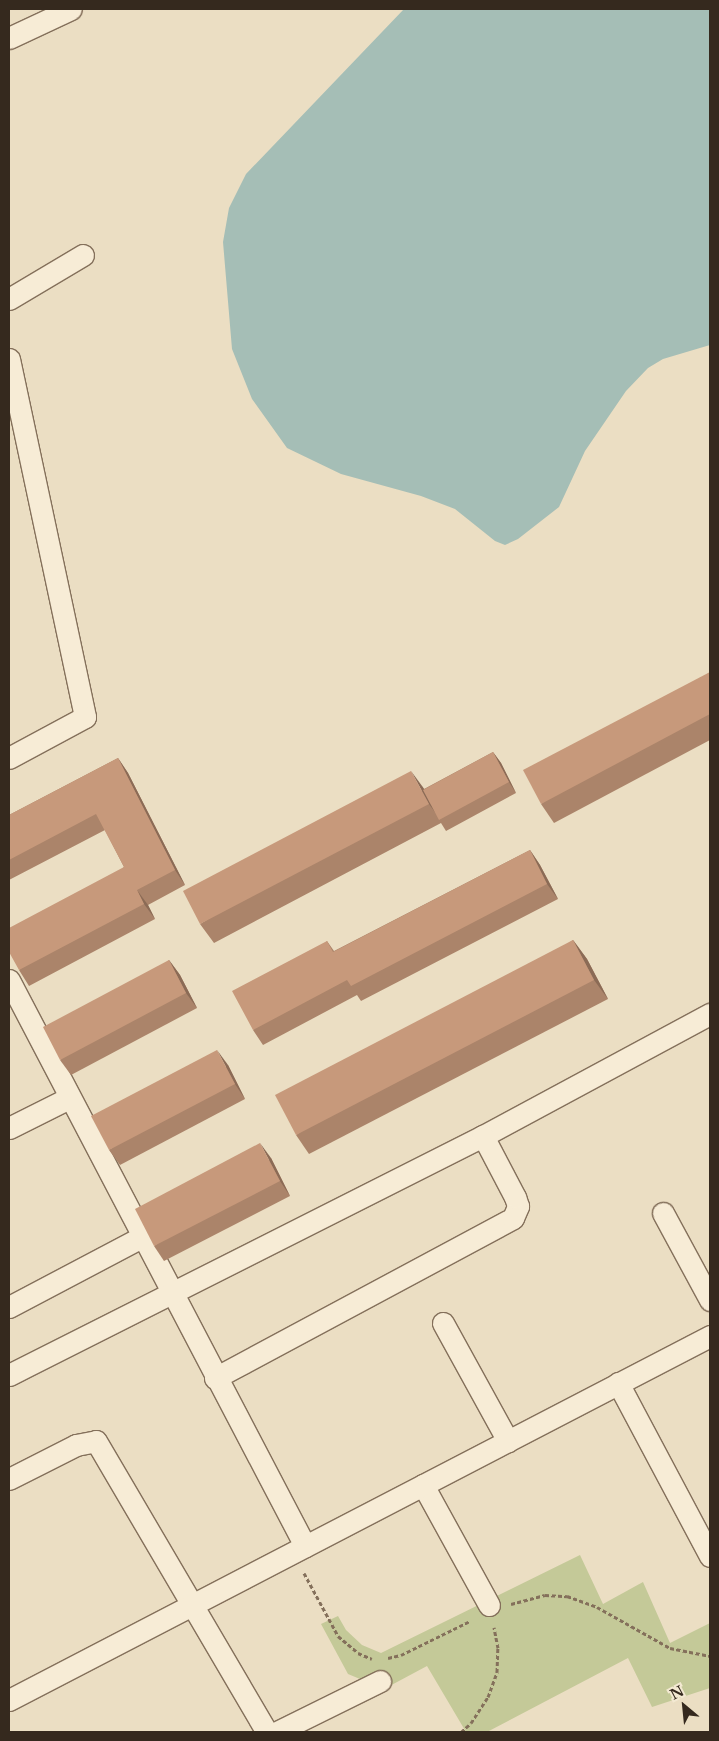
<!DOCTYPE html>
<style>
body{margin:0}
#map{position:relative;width:719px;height:1741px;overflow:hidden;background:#ebdec3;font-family:"Libre Baskerville",serif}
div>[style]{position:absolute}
.green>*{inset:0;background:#c4c998}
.water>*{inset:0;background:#a5beb6}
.path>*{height:3px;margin-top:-1.5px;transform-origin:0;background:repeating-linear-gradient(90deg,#84705b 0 4px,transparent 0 6.5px)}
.roads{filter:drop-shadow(1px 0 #84705b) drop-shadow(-1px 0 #84705b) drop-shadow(0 1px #84705b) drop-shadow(0 -1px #84705b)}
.minor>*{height:21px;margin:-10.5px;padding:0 10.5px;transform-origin:10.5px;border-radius:10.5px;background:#f7ecd6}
.wall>*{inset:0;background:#ab846a}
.shaded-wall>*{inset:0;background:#8b6b56}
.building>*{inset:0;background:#c7997b}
span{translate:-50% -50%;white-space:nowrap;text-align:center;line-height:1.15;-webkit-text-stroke:4px #f3e9d2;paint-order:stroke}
.frame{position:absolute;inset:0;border:10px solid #35291e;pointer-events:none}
.north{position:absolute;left:659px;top:1681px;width:50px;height:50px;-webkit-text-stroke:4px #f3e9d2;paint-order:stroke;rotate:332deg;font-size:14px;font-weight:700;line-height:20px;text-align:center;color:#35291e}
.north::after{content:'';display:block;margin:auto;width:18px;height:22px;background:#35291e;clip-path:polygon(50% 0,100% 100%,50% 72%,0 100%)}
</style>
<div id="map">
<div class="green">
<div style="clip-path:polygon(580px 1555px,603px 1604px,643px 1582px,670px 1643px,710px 1623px,710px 1688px,652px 1707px,628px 1658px,487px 1732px,466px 1732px,427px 1666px,384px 1689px,348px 1674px,321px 1624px,338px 1616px,346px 1630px,362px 1645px,381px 1653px)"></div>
</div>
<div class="water">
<div style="clip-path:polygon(404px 9px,710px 9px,710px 345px,663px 359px,648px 368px,626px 391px,585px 451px,559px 507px,518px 539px,505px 545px,495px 541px,455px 509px,421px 496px,341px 474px,287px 448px,252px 399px,232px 349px,223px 242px,229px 208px,246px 174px)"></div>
</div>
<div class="path">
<div style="left:304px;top:1573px;width:72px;rotate:61.6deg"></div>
<div style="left:338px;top:1636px;width:26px;rotate:40deg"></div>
<div style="left:358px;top:1653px;width:15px;rotate:23deg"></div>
<div style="left:511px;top:1604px;width:35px;rotate:-15deg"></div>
<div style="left:545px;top:1595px;width:22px;rotate:3deg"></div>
<div style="left:567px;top:1596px;width:32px;rotate:20deg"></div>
<div style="left:597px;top:1607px;width:84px;rotate:29.3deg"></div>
<div style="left:670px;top:1648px;width:41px;rotate:11.3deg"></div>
<div style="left:388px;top:1658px;width:13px;rotate:-13deg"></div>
<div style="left:401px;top:1655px;width:77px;rotate:-26.2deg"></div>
<div style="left:461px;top:1732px;width:13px;rotate:-42deg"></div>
<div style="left:471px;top:1723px;width:31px;rotate:-57deg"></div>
<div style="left:488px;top:1697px;width:27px;rotate:-70deg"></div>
<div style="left:497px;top:1672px;width:24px;rotate:-88deg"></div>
<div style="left:498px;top:1648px;width:21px;rotate:-101deg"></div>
</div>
<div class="roads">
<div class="minor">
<div style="left:9px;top:38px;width:68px;rotate:-25.1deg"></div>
<div style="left:9px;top:299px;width:86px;rotate:-30.7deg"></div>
<div style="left:9px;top:359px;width:366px;rotate:78deg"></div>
<div style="left:85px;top:717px;width:86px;rotate:151.7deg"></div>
<div style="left:9px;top:980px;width:639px;rotate:62.39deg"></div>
<div style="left:9px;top:1128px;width:67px;rotate:-26.6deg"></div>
<div style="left:663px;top:1213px;width:99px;rotate:61.6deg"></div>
<div style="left:9px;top:1307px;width:150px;rotate:-27.8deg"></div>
<div style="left:443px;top:1323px;width:135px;rotate:61.2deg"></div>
<div style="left:9px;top:1375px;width:531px;rotate:-26.76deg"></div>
<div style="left:483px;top:1136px;width:258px;rotate:-28.3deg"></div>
<div style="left:215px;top:1378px;width:338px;rotate:-28.2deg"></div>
<div style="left:513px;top:1218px;width:13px;rotate:-67deg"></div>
<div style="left:518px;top:1206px;width:9px;rotate:-108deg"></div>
<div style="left:515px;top:1197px;width:69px;rotate:-117.7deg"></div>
<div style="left:618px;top:1383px;width:196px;rotate:62deg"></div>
<div style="left:9px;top:1479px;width:75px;rotate:-26.9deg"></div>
<div style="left:76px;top:1445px;width:20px;rotate:-11deg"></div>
<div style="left:96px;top:1441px;width:338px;rotate:59.6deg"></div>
<div style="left:423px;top:1485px;width:137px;rotate:61.2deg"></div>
<div style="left:9px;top:1700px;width:790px;rotate:-27.44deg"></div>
<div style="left:277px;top:1732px;width:115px;rotate:-26.3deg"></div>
</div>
</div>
<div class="wall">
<div style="clip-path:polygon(710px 672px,710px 740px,554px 823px,541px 804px)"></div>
<div style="clip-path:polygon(493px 752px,501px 763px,516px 793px,446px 831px,441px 823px,214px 943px,200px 924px,424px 789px)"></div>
<div style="clip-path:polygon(118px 758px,128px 773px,185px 885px,148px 905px,155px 919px,29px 986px,19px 970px,124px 867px,105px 830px,9px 880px,9px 815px)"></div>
<div style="clip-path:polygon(530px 850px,540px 865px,558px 899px,361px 1001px,357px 995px,263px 1045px,253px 1030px,327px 941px,334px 951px)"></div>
<div style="clip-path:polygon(573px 940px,587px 959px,608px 999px,309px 1154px,296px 1135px)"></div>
<div style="clip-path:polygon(169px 960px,180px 975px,197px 1008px,71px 1075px,60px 1060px)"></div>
<div style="clip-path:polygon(228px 1065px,245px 1099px,120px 1165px,109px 1150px)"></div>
<div style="clip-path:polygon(271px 1158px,290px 1196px,164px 1261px,154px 1246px)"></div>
</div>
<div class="shaded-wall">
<div style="clip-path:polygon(493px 752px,501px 763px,516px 793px,509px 782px)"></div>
<div style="clip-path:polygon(118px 758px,128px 773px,185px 885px,175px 870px)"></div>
<div style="clip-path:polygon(411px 771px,425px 790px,440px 819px,429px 804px)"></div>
<div style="clip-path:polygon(530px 850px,540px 865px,558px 899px,547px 884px)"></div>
<div style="clip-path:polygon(137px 890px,148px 905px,155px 919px,144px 904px)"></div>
<div style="clip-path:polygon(573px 940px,587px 959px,608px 999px,594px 980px)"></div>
<div style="clip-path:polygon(169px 960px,180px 975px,197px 1008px,186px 993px)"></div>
<div style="clip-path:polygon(217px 1050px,228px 1065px,245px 1099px,235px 1084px)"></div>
<div style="clip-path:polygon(260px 1143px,271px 1158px,290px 1196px,280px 1181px)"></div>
</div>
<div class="building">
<div style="clip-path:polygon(710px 672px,710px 714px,541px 804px,523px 770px)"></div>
<div style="clip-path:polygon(493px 752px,509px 782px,439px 820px,423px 790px)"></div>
<div style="clip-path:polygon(118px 758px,175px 870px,137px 890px,144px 904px,19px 970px,9px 952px,9px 928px,124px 867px,96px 814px,9px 860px,9px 815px)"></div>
<div style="clip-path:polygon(411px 771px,429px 804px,200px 924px,183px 891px)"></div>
<div style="clip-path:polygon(530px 850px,547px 884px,351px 986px,347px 980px,253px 1030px,232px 991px,327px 941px,333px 952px)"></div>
<div style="clip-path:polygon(573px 940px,594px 980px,296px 1135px,275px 1095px)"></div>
<div style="clip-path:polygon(169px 960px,186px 993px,60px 1060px,43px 1027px)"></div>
<div style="clip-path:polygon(217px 1050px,235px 1084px,109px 1150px,91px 1116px)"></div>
<div style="clip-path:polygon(260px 1143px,280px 1181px,154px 1246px,135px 1209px)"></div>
</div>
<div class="frame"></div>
<div class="north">N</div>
</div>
